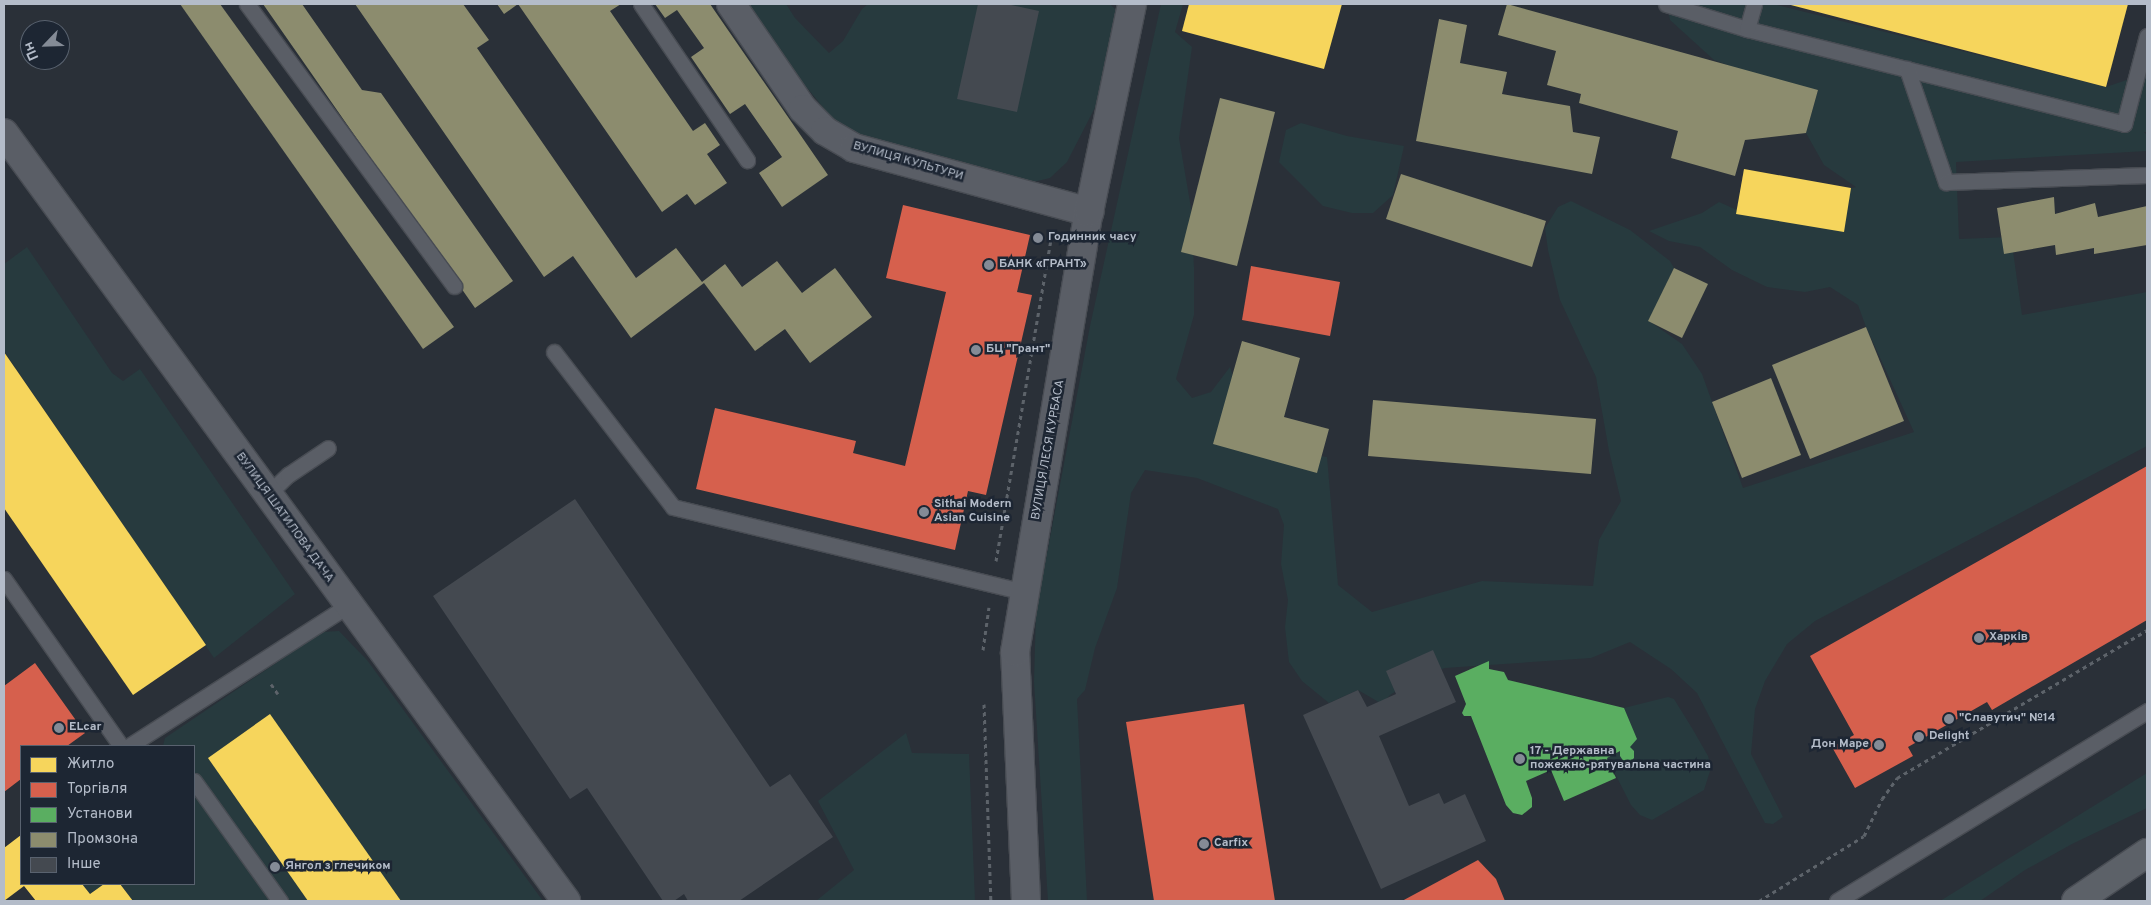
<!DOCTYPE html>
<meta charset="utf-8">
<style>
body{margin:0}
#map{position:relative;width:2151px;height:905px;overflow:hidden;background:#2a3038;font-family:Overpass,sans-serif}
div>[style]{position:absolute}
.green>*{inset:0;background:#273a3e}
.homes>*{inset:0;background:#f6d55c}
.shops>*{inset:0;background:#d6604d}
.public>*{inset:0;background:#5aae61}
.industry>*{inset:0;background:#8c8c6e}
.building>*{inset:0;background:#444950}
.path>*{height:3px;margin-top:-1.5px;transform-origin:0;background:repeating-linear-gradient(90deg,#5d636a 0 4px,transparent 0 8px)}
.roads{filter:drop-shadow(1px 0 #484c53) drop-shadow(-1px 0 #484c53) drop-shadow(0 1px #484c53) drop-shadow(0 -1px #484c53)}
.service>*{height:15px;margin:-7.5px;padding:0 7.5px;transform-origin:7.5px;border-radius:7.5px;background:#5a5e66}
.minor>*{height:28px;margin:-14px;padding:0 14px;transform-origin:14px;border-radius:14px;background:#5a5e66}
.tertiary>*{height:28px;margin:-14px;padding:0 14px;transform-origin:14px;border-radius:14px;background:#5a5e66}
.primary>*{height:28px;margin:-14px;padding:0 14px;transform-origin:14px;border-radius:14px;background:#5c6168}
.dots>*{width:14px;height:14px;translate:-50% -50%;box-sizing:border-box;border:2px solid #1d2633;border-radius:50%}
span{translate:-50% -50%;white-space:nowrap;text-align:center;line-height:1.15;-webkit-text-stroke:5px #1d2633;paint-order:stroke}
.street-label{font-size:12px;color:#b4bcc9}
.poi-label{font-size:12px;color:#b4bcc9;font-weight:700}
.left{translate:0 -50%;text-align:left}
.right{translate:-100% -50%;text-align:right}
.frame{position:absolute;inset:0;border:5px solid #b4bcc9;pointer-events:none}
.legend{position:absolute;left:20px;top:745px;width:175px;height:140px;box-sizing:border-box;background:#1d2633;border:1px solid #59626f;margin:0;padding:6px 9px;list-style:none;font-size:15px;color:#b4bcc9}
.legend li{display:flex;align-items:center;gap:10px;height:25px}
.legend b{width:25px;border:1px solid #59626f}
.north{position:absolute;left:20px;top:20px;width:50px;height:50px;box-sizing:border-box;background:#1d2633;border:1px solid #59626f;border-radius:50%;rotate:246deg;font-size:14px;font-weight:700;line-height:20px;text-align:center;color:#b4bcc9}
.north::after{content:'';display:block;margin:auto;width:18px;height:22px;background:#848b96;clip-path:polygon(50% 0,100% 100%,50% 72%,0 100%)}
</style>
<div id="map">
<div class="green">
<div style="clip-path:polygon(749px 4px,786px 4px,795px 18px,829px 53px,843px 41px,862px 9px,868px 4px,1110px 4px,1116px 10px,1119px 29px,1106px 86px,1067px 162px,1050px 178px,1029px 183px,995px 177px,842px 130px,783px 59px)"></div>
<div style="clip-path:polygon(1161px 4px,1183px 4px,1175px 32px,1192px 47px,1179px 138px,1191px 208px,1194px 268px,1194px 315px,1176px 379px,1192px 398px,1211px 392px,1230px 367px,1239px 394px,1271px 449px,1327px 457px,1338px 585px,1372px 612px,1482px 581px,1593px 586px,1599px 540px,1621px 501px,1609px 451px,1596px 377px,1560px 300px,1548px 250px,1545px 228px,1558px 207px,1571px 201px,1630px 230px,1670px 261px,1674px 268px,1649px 321px,1682px 344px,1702px 374px,1743px 488px,1914px 432px,1866px 327px,1858px 305px,1830px 287px,1805px 292px,1767px 287px,1732px 270px,1700px 247px,1669px 241px,1649px 231px,1702px 213px,1719px 202px,1748px 215px,1856px 187px,1824px 165px,1806px 133px,1818px 90px,1777px 83px,1714px 60px,1670px 20px,1667px 4px,1773px 4px,2106px 87px,2147px 73px,2147px 132px,2144px 132px,2147px 135px,2147px 151px,1956px 162px,1959px 239px,2011px 237px,2022px 315px,2147px 292px,2147px 446px,1815px 621px,1787px 644px,1765px 681px,1755px 709px,1751px 754px,1783px 817px,1773px 824px,1765px 823px,1697px 693px,1671px 669px,1630px 642px,1591px 658px,1445px 668px,1419px 676px,1390px 695px,1382px 704px,1358px 690px,1329px 703px,1302px 681px,1289px 662px,1285px 627px,1288px 600px,1281px 564px,1284px 525px,1278px 509px,1197px 478px,1145px 470px,1131px 493px,1117px 588px,1095px 648px,1085px 690px,1077px 699px,1087px 901px,1048px 901px,1034px 682px,1036px 612px,1090px 326px)"></div>
<div style="clip-path:polygon(1301px 123px,1347px 136px,1404px 146px,1393px 195px,1373px 213px,1352px 213px,1323px 206px,1279px 162px,1286px 130px)"></div>
<div style="clip-path:polygon(27px 247px,112px 373px,123px 381px,140px 369px,295px 594px,214px 658px,4px 351px,4px 264px)"></div>
<div style="clip-path:polygon(339px 631px,367px 660px,543px 901px,133px 901px,120px 884px,194px 884px,194px 746px,163px 746px,165px 738px,322px 632px)"></div>
<div style="clip-path:polygon(1668px 697px,1674px 699px,1692px 728px,1708px 756px,1711px 768px,1704px 790px,1652px 820px,1640px 815px,1631px 805px,1607px 758px,1620px 751px,1624px 708px)"></div>
<div style="clip-path:polygon(906px 733px,912px 753px,969px 754px,975px 901px,816px 901px,854px 870px,818px 801px)"></div>
<div style="clip-path:polygon(2147px 773px,2147px 808px,2072px 844px,2025px 870px,1980px 901px,1940px 901px)"></div>
<div style="clip-path:polygon(82px 884px,104px 884px,90px 894px)"></div>
</div>
<div class="homes">
<div style="clip-path:polygon(1189px 4px,1342px 4px,1324px 69px,1182px 31px)"></div>
<div style="clip-path:polygon(1787px 4px,2128px 4px,2106px 87px)"></div>
<div style="clip-path:polygon(1744px 169px,1851px 188px,1844px 232px,1736px 214px)"></div>
<div style="clip-path:polygon(4px 352px,206px 645px,133px 695px,4px 508px)"></div>
<div style="clip-path:polygon(270px 714px,401px 901px,308px 901px,208px 758px)"></div>
<div style="clip-path:polygon(21px 835px,21px 884px,82px 884px,90px 894px,104px 884px,120px 884px,133px 901px,36px 901px,24px 886px,4px 901px,4px 848px)"></div>
</div>
<div class="shops">
<div style="clip-path:polygon(903px 205px,1030px 235px,1017px 292px,1032px 295px,986px 495px,968px 491px,955px 550px,696px 489px,715px 408px,856px 441px,853px 453px,905px 466px,946px 292px,886px 278px)"></div>
<div style="clip-path:polygon(1251px 266px,1340px 282px,1330px 336px,1242px 320px)"></div>
<div style="clip-path:polygon(2147px 466px,2147px 620px,1992px 710px,1987px 702px,1908px 747px,1913px 756px,1855px 788px,1832px 747px,1854px 735px,1810px 656px)"></div>
<div style="clip-path:polygon(35px 663px,85px 733px,67px 746px,21px 746px,21px 779px,4px 792px,4px 686px)"></div>
<div style="clip-path:polygon(1244px 704px,1275px 901px,1154px 901px,1126px 722px)"></div>
<div style="clip-path:polygon(1478px 860px,1496px 879px,1505px 901px,1402px 901px)"></div>
</div>
<div class="public">
<div style="clip-path:polygon(1489px 661px,1489px 669px,1504px 672px,1508px 680px,1624px 708px,1637px 739px,1630px 747px,1634px 751px,1634px 758px,1631px 761px,1624px 762px,1620px 756px,1620px 751px,1607px 758px,1616px 778px,1564px 801px,1551px 770px,1526px 781px,1532px 798px,1532px 807px,1522px 815px,1513px 813px,1506px 805px,1471px 716px,1464px 716px,1462px 713px,1466px 704px,1455px 676px)"></div>
</div>
<div class="industry">
<div style="clip-path:polygon(180px 4px,220px 4px,454px 327px,423px 349px)"></div>
<div style="clip-path:polygon(263px 4px,302px 4px,362px 90px,381px 93px,513px 281px,475px 308px)"></div>
<div style="clip-path:polygon(355px 4px,463px 4px,489px 40px,477px 48px,636px 278px,676px 248px,702px 282px,725px 264px,742px 287px,777px 261px,802px 293px,835px 268px,872px 317px,810px 363px,785px 329px,755px 351px,704px 283px,631px 338px,573px 256px,544px 277px)"></div>
<div style="clip-path:polygon(497px 4px,621px 4px,610px 11px,693px 131px,705px 123px,720px 145px,707px 154px,727px 183px,695px 205px,687px 194px,662px 212px,518px 4px,504px 14px)"></div>
<div style="clip-path:polygon(655px 4px,710px 4px,828px 175px,782px 207px,759px 173px,782px 157px,745px 104px,730px 114px,691px 57px,704px 48px,677px 10px,665px 18px)"></div>
<div style="clip-path:polygon(1507px 4px,1818px 90px,1806px 133px,1745px 140px,1735px 176px,1671px 158px,1678px 131px,1579px 103px,1581px 94px,1547px 85px,1556px 51px,1498px 35px)"></div>
<div style="clip-path:polygon(1439px 19px,1467px 25px,1460px 63px,1507px 72px,1502px 94px,1570px 106px,1573px 132px,1600px 137px,1592px 174px,1416px 141px)"></div>
<div style="clip-path:polygon(1220px 98px,1275px 112px,1237px 266px,1181px 252px)"></div>
<div style="clip-path:polygon(1401px 174px,1546px 221px,1532px 267px,1386px 219px)"></div>
<div style="clip-path:polygon(2054px 197px,2055px 214px,2095px 203px,2098px 217px,2147px 206px,2147px 245px,2094px 254px,2094px 248px,2056px 255px,2055px 245px,2004px 254px,1997px 208px)"></div>
<div style="clip-path:polygon(1674px 268px,1708px 284px,1682px 338px,1648px 321px)"></div>
<div style="clip-path:polygon(1866px 327px,1904px 421px,1810px 459px,1772px 365px)"></div>
<div style="clip-path:polygon(1242px 341px,1300px 358px,1284px 417px,1329px 429px,1317px 473px,1213px 444px)"></div>
<div style="clip-path:polygon(1771px 378px,1801px 455px,1742px 478px,1712px 402px)"></div>
<div style="clip-path:polygon(1373px 400px,1596px 419px,1591px 474px,1368px 456px)"></div>
</div>
<div class="building">
<div style="clip-path:polygon(978px 4px,1007px 4px,1039px 11px,1017px 112px,957px 99px)"></div>
<div style="clip-path:polygon(575px 499px,770px 787px,790px 774px,833px 837px,739px 901px,688px 901px,684px 894px,674px 901px,663px 901px,587px 788px,570px 799px,433px 596px)"></div>
<div style="clip-path:polygon(1433px 650px,1456px 702px,1379px 736px,1409px 806px,1439px 793px,1444px 804px,1465px 794px,1486px 841px,1381px 889px,1303px 715px,1358px 690px,1367px 707px,1396px 694px,1386px 671px)"></div>
</div>
<div class="path">
<div style="left:996px;top:561px;width:334px;rotate:-80.3deg"></div>
<div style="left:983px;top:650px;width:43px;rotate:-82.1deg"></div>
<div style="left:271px;top:684px;width:12px;rotate:55deg"></div>
<div style="left:984px;top:704px;width:197px;rotate:88deg"></div>
<div style="left:1759px;top:901px;width:123px;rotate:-31.8deg"></div>
<div style="left:1864px;top:836px;width:41px;rotate:-64.1deg"></div>
<div style="left:1882px;top:799px;width:26px;rotate:-54deg"></div>
<div style="left:1897px;top:778px;width:291px;rotate:-30.6deg"></div>
</div>
<div class="roads">
<div class="service">
<div style="left:247px;top:4px;width:350px;rotate:53.7deg"></div>
<div style="left:641px;top:4px;width:189px;rotate:55.8deg"></div>
<div style="left:1666px;top:4px;width:85px;rotate:17.2deg"></div>
<div style="left:1747px;top:29px;width:389px;rotate:14.1deg"></div>
<div style="left:2124px;top:124px;width:91px;rotate:-75.4deg"></div>
<div style="left:1747px;top:29px;width:26px;rotate:-74deg"></div>
<div style="left:1907px;top:69px;width:120px;rotate:71deg"></div>
<div style="left:1946px;top:182px;width:201px;rotate:-2deg"></div>
<div style="left:554px;top:352px;width:195px;rotate:52.5deg"></div>
<div style="left:673px;top:507px;width:362px;rotate:13.6deg"></div>
<div style="left:268px;top:494px;width:28px;rotate:-44deg"></div>
<div style="left:288px;top:475px;width:48px;rotate:-34deg"></div>
<div style="left:4px;top:579px;width:204px;rotate:55deg"></div>
<div style="left:129px;top:746px;width:259px;rotate:-32.7deg"></div>
<div style="left:194px;top:781px;width:148px;rotate:54.4deg"></div>
<div style="left:1837px;top:901px;width:364px;rotate:-31.5deg"></div>
</div>
<div class="minor">
<div style="left:4px;top:133px;width:952px;rotate:53.8deg"></div>
</div>
<div class="tertiary">
<div style="left:731px;top:4px;width:127px;rotate:55.6deg"></div>
<div style="left:803px;top:109px;width:31px;rotate:45deg"></div>
<div style="left:825px;top:131px;width:34px;rotate:30deg"></div>
<div style="left:854px;top:148px;width:244px;rotate:15.2deg"></div>
<div style="left:1026px;top:901px;width:249px;rotate:-92.5deg"></div>
<div style="left:1015px;top:652px;width:446px;rotate:-80.5deg"></div>
<div style="left:1089px;top:212px;width:212px;rotate:-78.3deg"></div>
</div>
<div class="primary">
<div style="left:2076px;top:901px;width:86px;rotate:-34.1deg"></div>
</div>
</div>
<div class="dots">
<div style="left:1038px;top:238px;background:#848b96"></div>
<div style="left:989px;top:265px;background:#848b96"></div>
<div style="left:976px;top:350px;background:#848b96"></div>
<div style="left:924px;top:512px;background:#848b96"></div>
<div style="left:1979px;top:638px;background:#848b96"></div>
<div style="left:1949px;top:719px;background:#848b96"></div>
<div style="left:59px;top:728px;background:#848b96"></div>
<div style="left:1919px;top:737px;background:#848b96"></div>
<div style="left:1879px;top:745px;background:#848b96"></div>
<div style="left:1520px;top:759px;background:#848b96"></div>
<div style="left:1204px;top:844px;background:#848b96"></div>
<div style="left:275px;top:867px;background:#848b96"></div>
</div>
<div class="street-label">
<span style="left:908px;top:162px;rotate:16deg">ВУЛИЦЯ КУЛЬТУРИ</span>
<span style="left:1049px;top:450px;rotate:-80deg">ВУЛИЦЯ ЛЕСЯ КУРБАСА</span>
<span style="left:284px;top:518px;rotate:54deg">ВУЛИЦЯ ШАТИЛОВА ДАЧА</span>
</div>
<div class="poi-label">
<span class="left" style="left:1048px;top:238px">Годинник часу</span>
<span class="left" style="left:999px;top:265px">БАНК «ГРАНТ»</span>
<span class="left" style="left:986px;top:350px">БЦ "Грант"</span>
<span class="left" style="left:934px;top:512px">Sithai Modern<br>Asian Cuisine</span>
<span class="left" style="left:1989px;top:638px">Харків</span>
<span class="left" style="left:1959px;top:719px">"Славутич" №14</span>
<span class="left" style="left:69px;top:728px">ELcar</span>
<span class="left" style="left:1929px;top:737px">Delight</span>
<span class="right" style="left:1869px;top:745px">Дон Маре</span>
<span class="left" style="left:1530px;top:759px">17 - Державна<br>пожежно-рятувальна частина</span>
<span class="left" style="left:1214px;top:844px">Carfix</span>
<span class="left" style="left:285px;top:867px">Янгол з глечиком</span>
</div>
<div class="frame"></div>
<ul class="legend">
<li><b style="height:14px;background:#f6d55c"></b>Житло</li>
<li><b style="height:14px;background:#d6604d"></b>Торгівля</li>
<li><b style="height:14px;background:#5aae61"></b>Установи</li>
<li><b style="height:14px;background:#8c8c6e"></b>Промзона</li>
<li><b style="height:14px;background:#444950"></b>Інше</li>
</ul>
<div class="north">Пн</div>
</div>
